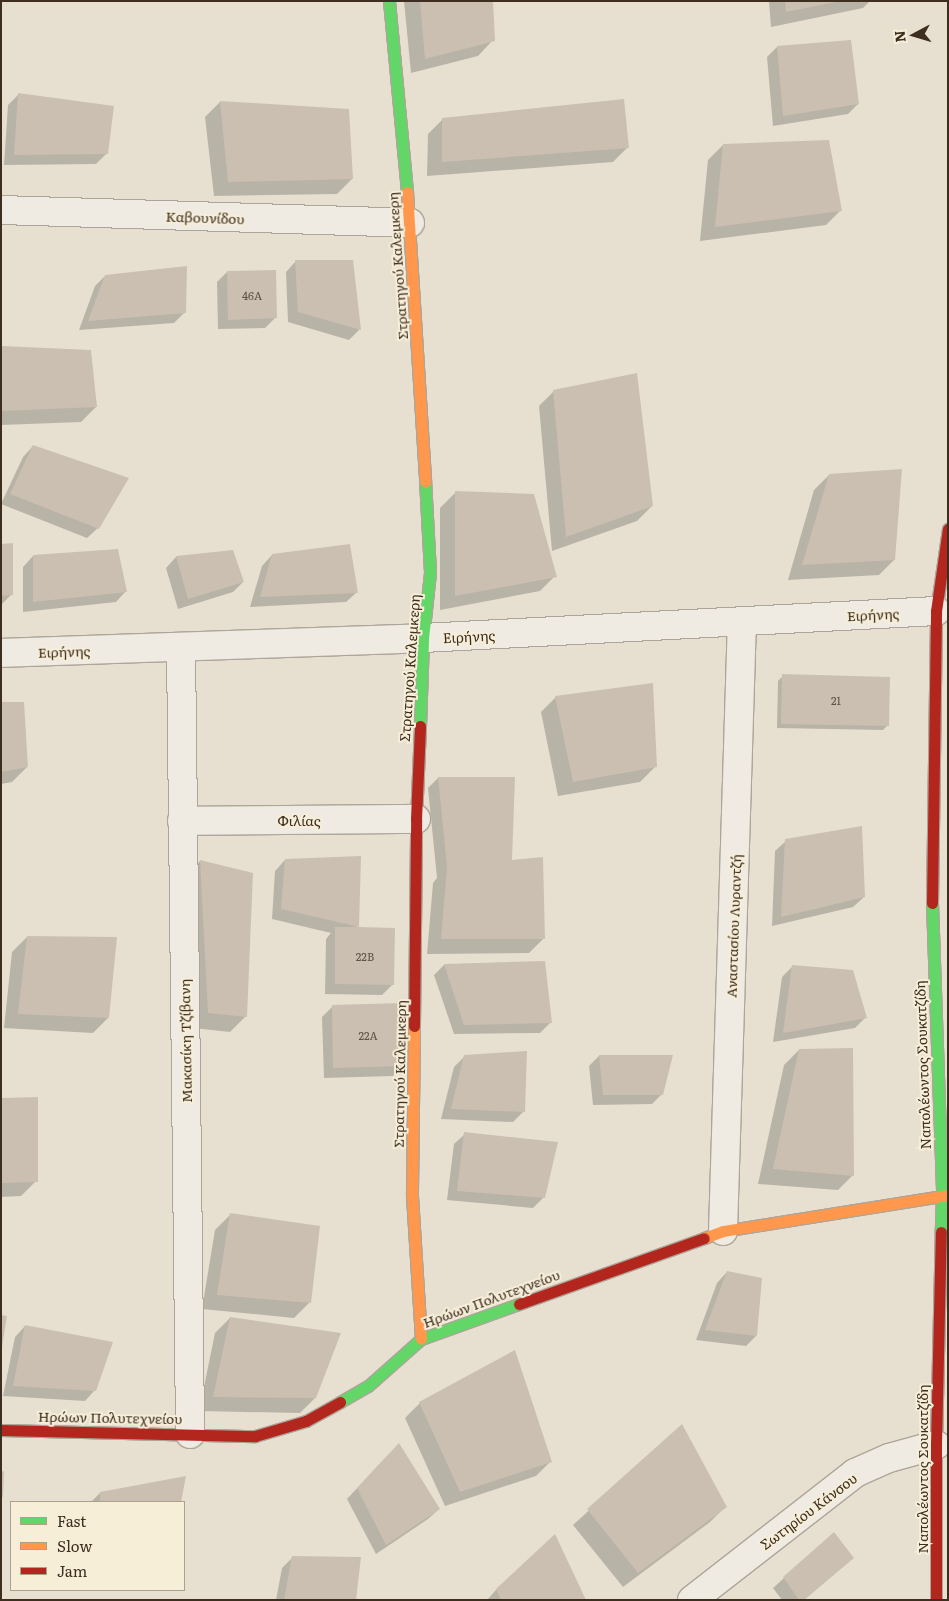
<!DOCTYPE html>
<meta charset="utf-8">
<style>
body{margin:0}
#map{position:relative;width:949px;height:1601px;overflow:hidden;background:#e7e0d1;font-family:Literata,serif}
div>[style]{position:absolute}
.shadow>*{inset:0;background:#0003}
.building>*{inset:0;background:#cbbfb2}
.roads{filter:drop-shadow(1px 0 #ada599) drop-shadow(-1px 0 #ada599) drop-shadow(0 1px #ada599) drop-shadow(0 -1px #ada599)}
.street>*{height:28px;margin:-14px;padding:0 14px;transform-origin:14px;border-radius:14px;background:#efebe3}
.fast>*{height:11px;margin:-5.5px;padding:0 5.5px;transform-origin:5.5px;border-radius:5.5px;background:#63d668}
.slow>*{height:11px;margin:-5.5px;padding:0 5.5px;transform-origin:5.5px;border-radius:5.5px;background:#ff974d}
.jam>*{height:11px;margin:-5.5px;padding:0 5.5px;transform-origin:5.5px;border-radius:5.5px;background:#b3261e}
span{translate:-50% -50%;white-space:nowrap;text-align:center;line-height:1.15;-webkit-text-stroke:4px #f7eed8;paint-order:stroke}
.number-label{font-size:11px;color:#605244}
.number-label span{-webkit-text-stroke-width:0}
.street-label{font-size:14px;color:#3d2e20}
.frame{position:absolute;inset:0;border:2px solid #3d2e20;pointer-events:none}
.legend{position:absolute;left:10px;top:1501px;width:175px;height:90px;box-sizing:border-box;background:#f7eed8;border:1px solid #ada18e;margin:0;padding:6px 9px;list-style:none;font-size:15px;color:#3d2e20}
.legend li{display:flex;align-items:center;gap:10px;height:25px}
.legend b{width:25px;border:1px solid #ada18e}
.north{position:absolute;left:889px;top:10px;width:50px;height:50px;-webkit-text-stroke:4px #f7eed8;paint-order:stroke;rotate:264deg;font-size:14px;font-weight:700;line-height:20px;text-align:center;color:#3d2e20}
.north::after{content:'';display:block;margin:auto;width:18px;height:22px;background:#3d2e20;clip-path:polygon(50% 0,100% 100%,50% 72%,0 100%)}
</style>
<div id="map">
<div class="shadow">
<div style="clip-path:polygon(404px 1px,491px 1px,493px 40px,478px 56px,411px 73px)"></div>
<div style="clip-path:polygon(769px 1px,870px 1px,863px 8px,771px 27px)"></div>
<div style="clip-path:polygon(777px 47px,858px 104px,848px 114px,773px 126px,767px 57px)"></div>
<div style="clip-path:polygon(19px 94px,106px 154px,96px 164px,4px 165px,8px 105px)"></div>
<div style="clip-path:polygon(220px 102px,348px 110px,352px 179px,337px 194px,214px 196px,205px 117px)"></div>
<div style="clip-path:polygon(443px 119px,628px 147px,613px 162px,427px 176px,428px 134px)"></div>
<div style="clip-path:polygon(723px 145px,841px 210px,826px 225px,700px 241px,708px 160px)"></div>
<div style="clip-path:polygon(296px 261px,352px 261px,359px 330px,349px 340px,288px 322px,286px 272px)"></div>
<div style="clip-path:polygon(227px 272px,275px 318px,265px 328px,218px 329px,217px 282px)"></div>
<div style="clip-path:polygon(105px 276px,185px 312px,174px 323px,79px 330px,95px 286px)"></div>
<div style="clip-path:polygon(1px 347px,96px 407px,81px 422px,1px 425px)"></div>
<div style="clip-path:polygon(554px 391px,652px 506px,637px 521px,552px 551px,539px 406px)"></div>
<div style="clip-path:polygon(33px 446px,98px 528px,87px 538px,1px 504px,23px 457px)"></div>
<div style="clip-path:polygon(829px 475px,894px 560px,879px 575px,788px 580px,814px 490px)"></div>
<div style="clip-path:polygon(455px 493px,555px 576px,540px 591px,440px 610px,440px 508px)"></div>
<div style="clip-path:polygon(1px 545px,11px 595px,1px 605px)"></div>
<div style="clip-path:polygon(232px 552px,243px 582px,233px 592px,178px 609px,166px 568px,176px 557px)"></div>
<div style="clip-path:polygon(272px 555px,357px 592px,346px 602px,250px 607px,262px 566px)"></div>
<div style="clip-path:polygon(33px 556px,126px 591px,116px 602px,23px 612px,23px 567px)"></div>
<div style="clip-path:polygon(783px 676px,888px 725px,883px 730px,777px 728px,778px 681px)"></div>
<div style="clip-path:polygon(556px 697px,655px 767px,640px 782px,558px 796px,541px 712px)"></div>
<div style="clip-path:polygon(1px 703px,27px 767px,12px 782px,1px 784px)"></div>
<div style="clip-path:polygon(438px 778px,544px 938px,529px 953px,427px 954px,433px 883px,437px 878px,428px 788px)"></div>
<div style="clip-path:polygon(786px 841px,864px 897px,853px 907px,772px 926px,775px 851px)"></div>
<div style="clip-path:polygon(360px 858px,357px 929px,393px 984px,382px 995px,325px 994px,326px 939px,331px 933px,272px 919px,275px 871px,285px 860px)"></div>
<div style="clip-path:polygon(200px 861px,252px 874px,245px 1017px,230px 1032px,193px 1028px,185px 876px)"></div>
<div style="clip-path:polygon(27px 937px,108px 1018px,93px 1033px,4px 1028px,12px 952px)"></div>
<div style="clip-path:polygon(544px 962px,550px 1023px,540px 1033px,454px 1034px,434px 975px,444px 965px)"></div>
<div style="clip-path:polygon(793px 966px,865px 1018px,855px 1028px,773px 1042px,782px 977px)"></div>
<div style="clip-path:polygon(333px 1006px,403px 1065px,393px 1076px,324px 1078px,322px 1017px)"></div>
<div style="clip-path:polygon(799px 1050px,853px 1175px,838px 1190px,758px 1184px,784px 1065px)"></div>
<div style="clip-path:polygon(465px 1056px,524px 1111px,513px 1122px,441px 1119px,454px 1067px)"></div>
<div style="clip-path:polygon(599px 1056px,662px 1094px,652px 1104px,593px 1105px,589px 1066px)"></div>
<div style="clip-path:polygon(1px 1099px,36px 1181px,21px 1196px,1px 1197px)"></div>
<div style="clip-path:polygon(465px 1134px,544px 1197px,533px 1208px,447px 1200px,454px 1144px)"></div>
<div style="clip-path:polygon(230px 1215px,318px 1227px,309px 1303px,294px 1318px,202px 1309px,215px 1230px)"></div>
<div style="clip-path:polygon(727px 1272px,756px 1336px,746px 1346px,696px 1340px,717px 1283px)"></div>
<div style="clip-path:polygon(230px 1318px,315px 1398px,300px 1413px,199px 1411px,215px 1333px)"></div>
<div style="clip-path:polygon(25px 1326px,95px 1390px,85px 1401px,3px 1396px,15px 1337px)"></div>
<div style="clip-path:polygon(420px 1403px,551px 1461px,536px 1476px,445px 1506px,405px 1418px)"></div>
<div style="clip-path:polygon(682px 1426px,725px 1507px,710px 1522px,623px 1587px,573px 1525px)"></div>
<div style="clip-path:polygon(388px 1455px,439px 1509px,428px 1519px,376px 1554px,347px 1499px)"></div>
<div style="clip-path:polygon(184px 1478px,180px 1502px,91px 1502px,100px 1493px)"></div>
<div style="clip-path:polygon(555px 1536px,585px 1600px,487px 1600px,496px 1590px)"></div>
<div style="clip-path:polygon(293px 1557px,355px 1600px,276px 1600px,282px 1568px)"></div>
<div style="clip-path:polygon(852px 1558px,804px 1600px,782px 1600px,773px 1588px,784px 1578px)"></div>
</div>
<div class="building">
<div style="clip-path:polygon(420px 1px,493px 1px,495px 41px,425px 59px)"></div>
<div style="clip-path:polygon(785px 1px,836px 1px,836px 2px,786px 12px)"></div>
<div style="clip-path:polygon(851px 40px,859px 104px,783px 116px,777px 46px)"></div>
<div style="clip-path:polygon(18px 93px,114px 106px,108px 154px,14px 155px)"></div>
<div style="clip-path:polygon(624px 99px,629px 148px,442px 162px,442px 118px)"></div>
<div style="clip-path:polygon(220px 101px,349px 109px,353px 179px,228px 182px)"></div>
<div style="clip-path:polygon(829px 140px,842px 211px,715px 227px,723px 144px)"></div>
<div style="clip-path:polygon(295px 260px,353px 260px,361px 330px,298px 312px)"></div>
<div style="clip-path:polygon(187px 266px,186px 313px,88px 321px,105px 275px)"></div>
<div style="clip-path:polygon(276px 270px,277px 318px,228px 320px,227px 271px)"></div>
<div style="clip-path:polygon(1px 346px,91px 350px,97px 407px,1px 411px)"></div>
<div style="clip-path:polygon(637px 373px,653px 506px,566px 537px,553px 390px)"></div>
<div style="clip-path:polygon(33px 445px,129px 478px,99px 529px,10px 494px)"></div>
<div style="clip-path:polygon(902px 469px,895px 560px,802px 565px,829px 474px)"></div>
<div style="clip-path:polygon(455px 491px,534px 494px,557px 577px,455px 596px)"></div>
<div style="clip-path:polygon(13px 543px,13px 595px,1px 596px,1px 544px)"></div>
<div style="clip-path:polygon(350px 544px,358px 593px,260px 597px,272px 554px)"></div>
<div style="clip-path:polygon(118px 549px,127px 592px,33px 602px,33px 555px)"></div>
<div style="clip-path:polygon(233px 550px,244px 582px,188px 599px,176px 556px)"></div>
<div style="clip-path:polygon(782px 674px,890px 677px,889px 726px,781px 724px)"></div>
<div style="clip-path:polygon(653px 683px,657px 767px,573px 782px,555px 696px)"></div>
<div style="clip-path:polygon(1px 702px,24px 702px,28px 767px,1px 772px)"></div>
<div style="clip-path:polygon(438px 777px,515px 777px,512px 860px,543px 857px,545px 939px,441px 939px,447px 867px)"></div>
<div style="clip-path:polygon(862px 826px,865px 897px,781px 917px,785px 839px)"></div>
<div style="clip-path:polygon(361px 856px,359px 927px,395px 928px,394px 985px,335px 984px,335px 927px,359px 927px,281px 909px,285px 859px)"></div>
<div style="clip-path:polygon(200px 860px,253px 873px,247px 1017px,208px 1013px)"></div>
<div style="clip-path:polygon(27px 936px,117px 937px,109px 1018px,18px 1014px)"></div>
<div style="clip-path:polygon(545px 961px,552px 1023px,464px 1025px,444px 964px)"></div>
<div style="clip-path:polygon(792px 965px,853px 970px,867px 1018px,783px 1033px)"></div>
<div style="clip-path:polygon(403px 1003px,405px 1066px,333px 1068px,332px 1005px)"></div>
<div style="clip-path:polygon(853px 1048px,854px 1176px,773px 1169px,799px 1049px)"></div>
<div style="clip-path:polygon(527px 1051px,525px 1112px,451px 1109px,464px 1055px)"></div>
<div style="clip-path:polygon(599px 1055px,673px 1055px,663px 1095px,603px 1095px)"></div>
<div style="clip-path:polygon(38px 1097px,38px 1182px,1px 1183px,1px 1098px)"></div>
<div style="clip-path:polygon(464px 1132px,558px 1142px,545px 1198px,457px 1191px)"></div>
<div style="clip-path:polygon(230px 1213px,320px 1226px,311px 1303px,217px 1295px)"></div>
<div style="clip-path:polygon(727px 1271px,762px 1278px,757px 1336px,705px 1330px)"></div>
<div style="clip-path:polygon(1px 1315px,7px 1316px,2px 1347px,1px 1347px)"></div>
<div style="clip-path:polygon(230px 1317px,341px 1333px,316px 1398px,213px 1397px)"></div>
<div style="clip-path:polygon(25px 1325px,113px 1342px,96px 1391px,13px 1386px)"></div>
<div style="clip-path:polygon(515px 1350px,552px 1462px,460px 1492px,419px 1402px)"></div>
<div style="clip-path:polygon(682px 1424px,727px 1507px,638px 1573px,587px 1509px)"></div>
<div style="clip-path:polygon(399px 1443px,440px 1509px,386px 1545px,357px 1488px)"></div>
<div style="clip-path:polygon(4px 1471px,3px 1497px,1px 1496px,1px 1472px)"></div>
<div style="clip-path:polygon(186px 1476px,181px 1502px,100px 1502px,100px 1492px)"></div>
<div style="clip-path:polygon(834px 1532px,854px 1558px,804px 1600px,799px 1600px,783px 1577px)"></div>
<div style="clip-path:polygon(555px 1534px,586px 1600px,501px 1600px,496px 1589px)"></div>
<div style="clip-path:polygon(292px 1556px,361px 1557px,356px 1600px,284px 1600px)"></div>
</div>
<div class="roads">
<div class="street">
<div style="left:1px;top:210px;width:409px;rotate:1.8deg"></div>
<div style="left:181px;top:647px;width:787px;rotate:89.34deg"></div>
<div style="left:1px;top:653px;width:422px;rotate:-2deg"></div>
<div style="left:423px;top:638px;width:514px;rotate:-3.01deg"></div>
<div style="left:182px;top:821px;width:234px;rotate:-0.5deg"></div>
<div style="left:723px;top:1231px;width:610px;rotate:-88.22deg"></div>
<div style="left:692px;top:1600px;width:207px;rotate:-37.9deg"></div>
<div style="left:855px;top:1473px;width:37px;rotate:-24deg"></div>
<div style="left:889px;top:1458px;width:49px;rotate:-15.5deg"></div>
</div>
<div class="fast">
<div style="left:389px;top:1px;width:192px;rotate:84.6deg"></div>
<div style="left:420px;top:726px;width:88px;rotate:-88deg"></div>
<div style="left:423px;top:638px;width:66px;rotate:-83.9deg"></div>
<div style="left:430px;top:572px;width:91px;rotate:-93.1deg"></div>
<div style="left:932px;top:903px;width:292px;rotate:88deg"></div>
<div style="left:942px;top:1195px;width:37px;rotate:92deg"></div>
<div style="left:340px;top:1402px;width:32px;rotate:-30deg"></div>
<div style="left:368px;top:1386px;width:71px;rotate:-41.6deg"></div>
<div style="left:421px;top:1339px;width:104px;rotate:-19.7deg"></div>
</div>
<div class="slow">
<div style="left:407px;top:192px;width:290px;rotate:86.4deg"></div>
<div style="left:414px;top:1026px;width:170px;rotate:90.7deg"></div>
<div style="left:412px;top:1196px;width:143px;rotate:86.4deg"></div>
<div style="left:704px;top:1238px;width:20px;rotate:-20deg"></div>
<div style="left:723px;top:1231px;width:228px;rotate:-9.1deg"></div>
</div>
<div class="jam">
<div style="left:932px;top:903px;width:292px;rotate:-89.2deg"></div>
<div style="left:936px;top:611px;width:83px;rotate:-81.7deg"></div>
<div style="left:414px;top:1026px;width:207px;rotate:-89.4deg"></div>
<div style="left:416px;top:819px;width:93px;rotate:-87.5deg"></div>
<div style="left:519px;top:1304px;width:196px;rotate:-19.6deg"></div>
<div style="left:1px;top:1430px;width:254px;rotate:1.4deg"></div>
<div style="left:255px;top:1436px;width:53px;rotate:-16.4deg"></div>
<div style="left:306px;top:1421px;width:39px;rotate:-29deg"></div>
<div style="left:936px;top:1600px;width:155px;rotate:-90deg"></div>
<div style="left:936px;top:1445px;width:213px;rotate:-88.7deg"></div>
</div>
</div>
<div class="number-label">
<span style="left:252px;top:295px">46A</span>
<span style="left:836px;top:700px">21</span>
<span style="left:365px;top:956px">22B</span>
<span style="left:368px;top:1035px">22A</span>
</div>
<div class="street-label">
<span style="left:205px;top:217px;rotate:2deg">Καβουνίδου</span>
<span style="left:397px;top:266px;rotate:-94deg">Στρατηγού Καλεμκερη</span>
<span style="left:873px;top:614px;rotate:-3deg">Ειρήνης</span>
<span style="left:469px;top:636px;rotate:-3deg">Ειρήνης</span>
<span style="left:64px;top:651px;rotate:-2deg">Ειρήνης</span>
<span style="left:409px;top:668px;rotate:-86deg">Στρατηγού Καλεμκερη</span>
<span style="left:299px;top:820px">Φιλίας</span>
<span style="left:733px;top:926px;rotate:-88deg">Αναστασίου Λυραντζή</span>
<span style="left:185px;top:1041px;rotate:-91deg">Μακασίκη Τζίβανη</span>
<span style="left:922px;top:1065px;rotate:-92deg">Ναπολέωντος Σουκατζίδη</span>
<span style="left:399px;top:1074px;rotate:-89deg">Στρατηγού Καλεμκερη</span>
<span style="left:491px;top:1298px;rotate:-20deg">Ηρώων Πολυτεχνείου</span>
<span style="left:110px;top:1417px;rotate:1deg">Ηρώων Πολυτεχνείου</span>
<span style="left:922px;top:1469px;rotate:-90deg">Ναπολέωντος Σουκατζίδη</span>
<span style="left:808px;top:1511px;rotate:-37deg">Σωτηρίου Κάνσου</span>
</div>
<div class="frame"></div>
<ul class="legend">
<li><b style="height:6px;background:#63d668"></b>Fast</li>
<li><b style="height:6px;background:#ff974d"></b>Slow</li>
<li><b style="height:6px;background:#b3261e"></b>Jam</li>
</ul>
<div class="north">N</div>
</div>
